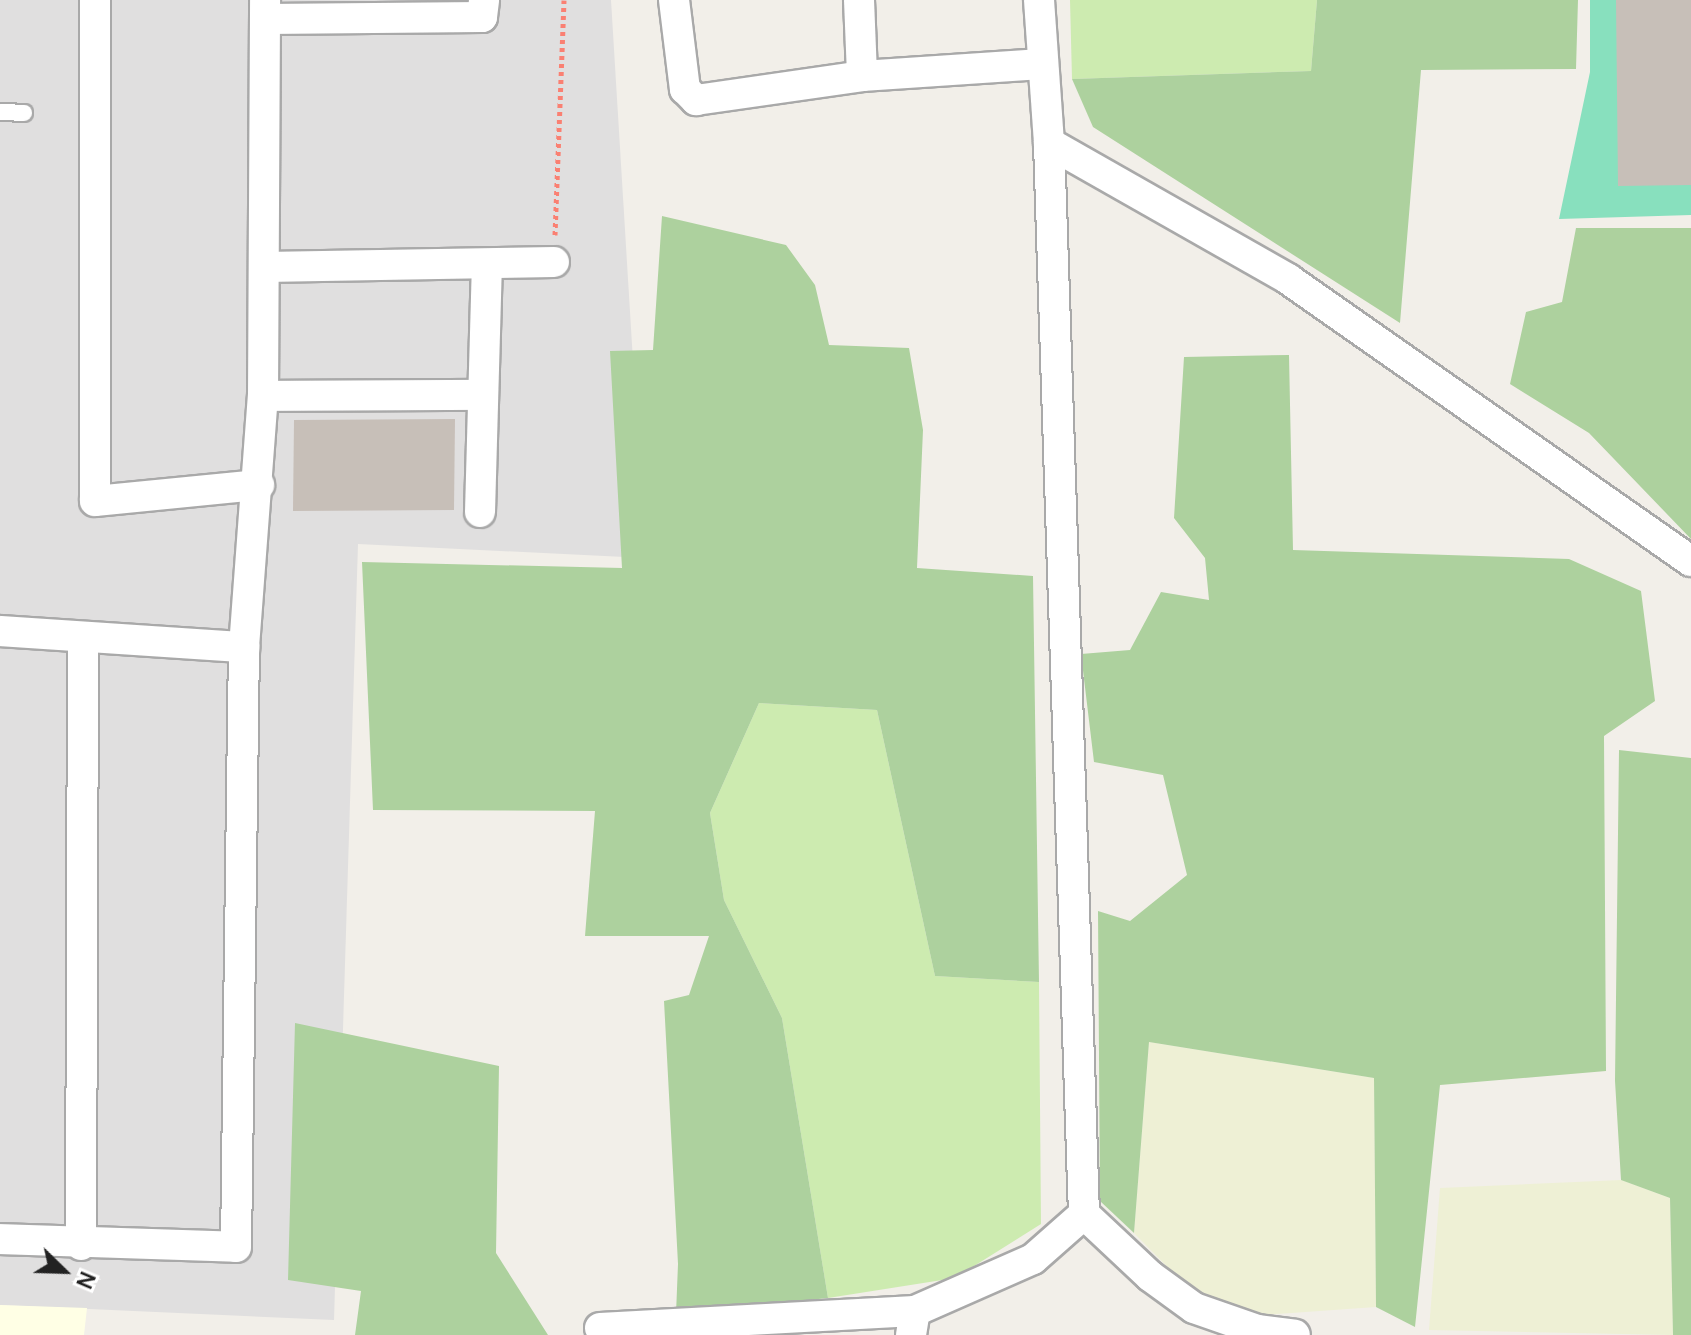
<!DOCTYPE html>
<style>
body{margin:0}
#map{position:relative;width:1691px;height:1335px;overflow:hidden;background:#f2efe9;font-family:Manrope,sans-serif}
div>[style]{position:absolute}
.residential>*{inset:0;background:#e0dfdf}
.education>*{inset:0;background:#ffffe5}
.farmland>*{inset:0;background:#eef0d5}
.grass>*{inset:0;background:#cdebb0}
.forest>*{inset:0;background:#add19e}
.pitch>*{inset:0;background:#88e0be}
.building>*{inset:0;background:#c7bfb8}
.path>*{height:5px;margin-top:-2.5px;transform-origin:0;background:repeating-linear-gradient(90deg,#fa8072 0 4px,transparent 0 8px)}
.roads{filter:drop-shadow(2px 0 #a9a9a9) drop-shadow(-2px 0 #a9a9a9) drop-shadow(0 2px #a9a9a9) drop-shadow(0 -2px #a9a9a9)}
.lane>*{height:16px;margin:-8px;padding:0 8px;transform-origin:8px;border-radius:8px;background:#fff}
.street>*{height:30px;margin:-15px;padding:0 15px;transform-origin:15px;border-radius:15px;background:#fff}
span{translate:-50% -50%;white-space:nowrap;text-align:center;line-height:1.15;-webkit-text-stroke:6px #fff;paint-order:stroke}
.north{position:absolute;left:24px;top:1231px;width:80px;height:80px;-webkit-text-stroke:6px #fff;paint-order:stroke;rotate:113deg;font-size:22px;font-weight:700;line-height:32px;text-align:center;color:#222}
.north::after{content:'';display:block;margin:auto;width:28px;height:36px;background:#222;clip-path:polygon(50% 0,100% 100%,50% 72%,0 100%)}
</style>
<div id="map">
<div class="residential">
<div style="clip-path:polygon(0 0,611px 0,645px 558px,358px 544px,334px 1320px,0 1305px)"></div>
</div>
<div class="education">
<div style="clip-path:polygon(0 1305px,87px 1308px,84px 1335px,0 1335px)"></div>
</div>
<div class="farmland">
<div style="clip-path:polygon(1149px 1042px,1374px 1078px,1376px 1307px,1263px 1315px,1187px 1287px,1134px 1233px)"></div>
<div style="clip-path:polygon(1621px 1180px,1670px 1198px,1673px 1335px,1429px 1330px,1440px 1188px)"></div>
</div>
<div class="grass">
<div style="clip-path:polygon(1070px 0,1317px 0,1311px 71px,1072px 79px)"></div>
<div style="clip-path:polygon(759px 703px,877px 710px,935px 976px,1039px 982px,1041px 1224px,955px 1278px,828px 1298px,782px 1018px,724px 900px,710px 813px)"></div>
</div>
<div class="forest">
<div style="clip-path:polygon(1317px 0,1578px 0,1576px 69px,1421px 70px,1400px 323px,1093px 127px,1072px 79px,1311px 71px)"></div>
<div style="clip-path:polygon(662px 216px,786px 245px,815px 285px,829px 345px,909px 348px,923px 430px,917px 568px,1033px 576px,1039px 982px,935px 976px,877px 710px,759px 703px,710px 813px,724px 900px,782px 1018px,828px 1298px,676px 1314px,678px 1264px,664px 1001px,689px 995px,709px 936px,585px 936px,595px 811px,373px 810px,362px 562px,622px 568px,610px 351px,653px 350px)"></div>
<div style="clip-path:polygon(1576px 228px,1691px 228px,1691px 539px,1589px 433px,1510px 384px,1526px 312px,1562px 302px)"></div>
<div style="clip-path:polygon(1289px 355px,1293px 550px,1569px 559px,1641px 591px,1655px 701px,1604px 736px,1606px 1071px,1440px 1085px,1415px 1327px,1376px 1307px,1374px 1078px,1149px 1042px,1134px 1233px,1100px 1201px,1098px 911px,1130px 921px,1187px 875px,1163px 775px,1094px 762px,1081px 654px,1130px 650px,1161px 592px,1209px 600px,1205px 558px,1174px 518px,1184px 357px)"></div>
<div style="clip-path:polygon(1619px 750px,1691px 758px,1691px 1335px,1673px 1335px,1670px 1198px,1621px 1180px,1615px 1081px)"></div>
<div style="clip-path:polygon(295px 1023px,499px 1066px,496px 1253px,548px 1335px,355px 1335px,361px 1291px,288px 1280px)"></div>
</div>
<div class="pitch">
<div style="clip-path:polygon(1590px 0,1691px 0,1691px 215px,1559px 219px,1590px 72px)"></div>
</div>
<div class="building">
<div style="clip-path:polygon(1616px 0,1691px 0,1691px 185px,1618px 186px)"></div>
<div style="clip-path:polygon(455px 419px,454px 510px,293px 511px,294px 420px)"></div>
</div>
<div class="path">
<div style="left:555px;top:235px;width:235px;rotate:-87.8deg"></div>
</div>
<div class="roads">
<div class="lane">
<div style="left:0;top:112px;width:24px;rotate:2deg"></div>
</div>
<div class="street">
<div style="left:95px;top:0;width:501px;rotate:90deg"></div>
<div style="left:95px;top:501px;width:165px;rotate:-5.6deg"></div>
<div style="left:674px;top:0;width:90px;rotate:83deg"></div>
<div style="left:685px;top:89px;width:16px;rotate:45deg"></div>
<div style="left:696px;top:100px;width:168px;rotate:-8.2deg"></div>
<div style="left:862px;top:76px;width:180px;rotate:-3.8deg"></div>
<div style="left:859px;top:0;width:76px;rotate:87.7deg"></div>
<div style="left:1039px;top:0;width:143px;rotate:86deg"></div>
<div style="left:1049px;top:143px;width:1072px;rotate:88.13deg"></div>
<div style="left:1084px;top:1214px;width:91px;rotate:43.2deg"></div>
<div style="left:1150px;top:1276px;width:54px;rotate:36deg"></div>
<div style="left:1194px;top:1308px;width:67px;rotate:19.2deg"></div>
<div style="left:1257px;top:1330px;width:38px;rotate:7deg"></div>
<div style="left:266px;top:19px;width:216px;rotate:-0.5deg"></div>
<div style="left:482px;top:17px;width:17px;rotate:-83deg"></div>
<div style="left:1049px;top:143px;width:275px;rotate:29.6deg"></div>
<div style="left:1288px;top:279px;width:492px;rotate:35deg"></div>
<div style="left:265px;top:267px;width:289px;rotate:-1deg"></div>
<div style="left:263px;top:396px;width:220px;rotate:-0.3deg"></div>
<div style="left:480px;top:512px;width:248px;rotate:-88.4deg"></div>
<div style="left:0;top:631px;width:245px;rotate:3.8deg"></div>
<div style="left:0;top:1239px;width:236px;rotate:1.9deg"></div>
<div style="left:236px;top:1247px;width:600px;rotate:-89.24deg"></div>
<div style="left:244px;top:647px;width:252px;rotate:-85.7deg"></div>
<div style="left:263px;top:396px;width:396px;rotate:-89.7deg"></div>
<div style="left:81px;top:1245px;width:607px;rotate:-89.81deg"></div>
<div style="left:600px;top:1328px;width:315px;rotate:-3.1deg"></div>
<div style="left:911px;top:1335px;width:24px;rotate:-81deg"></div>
<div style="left:915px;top:1311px;width:129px;rotate:-23.8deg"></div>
<div style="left:1033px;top:1259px;width:68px;rotate:-41.4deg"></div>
</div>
</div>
<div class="north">N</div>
</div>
